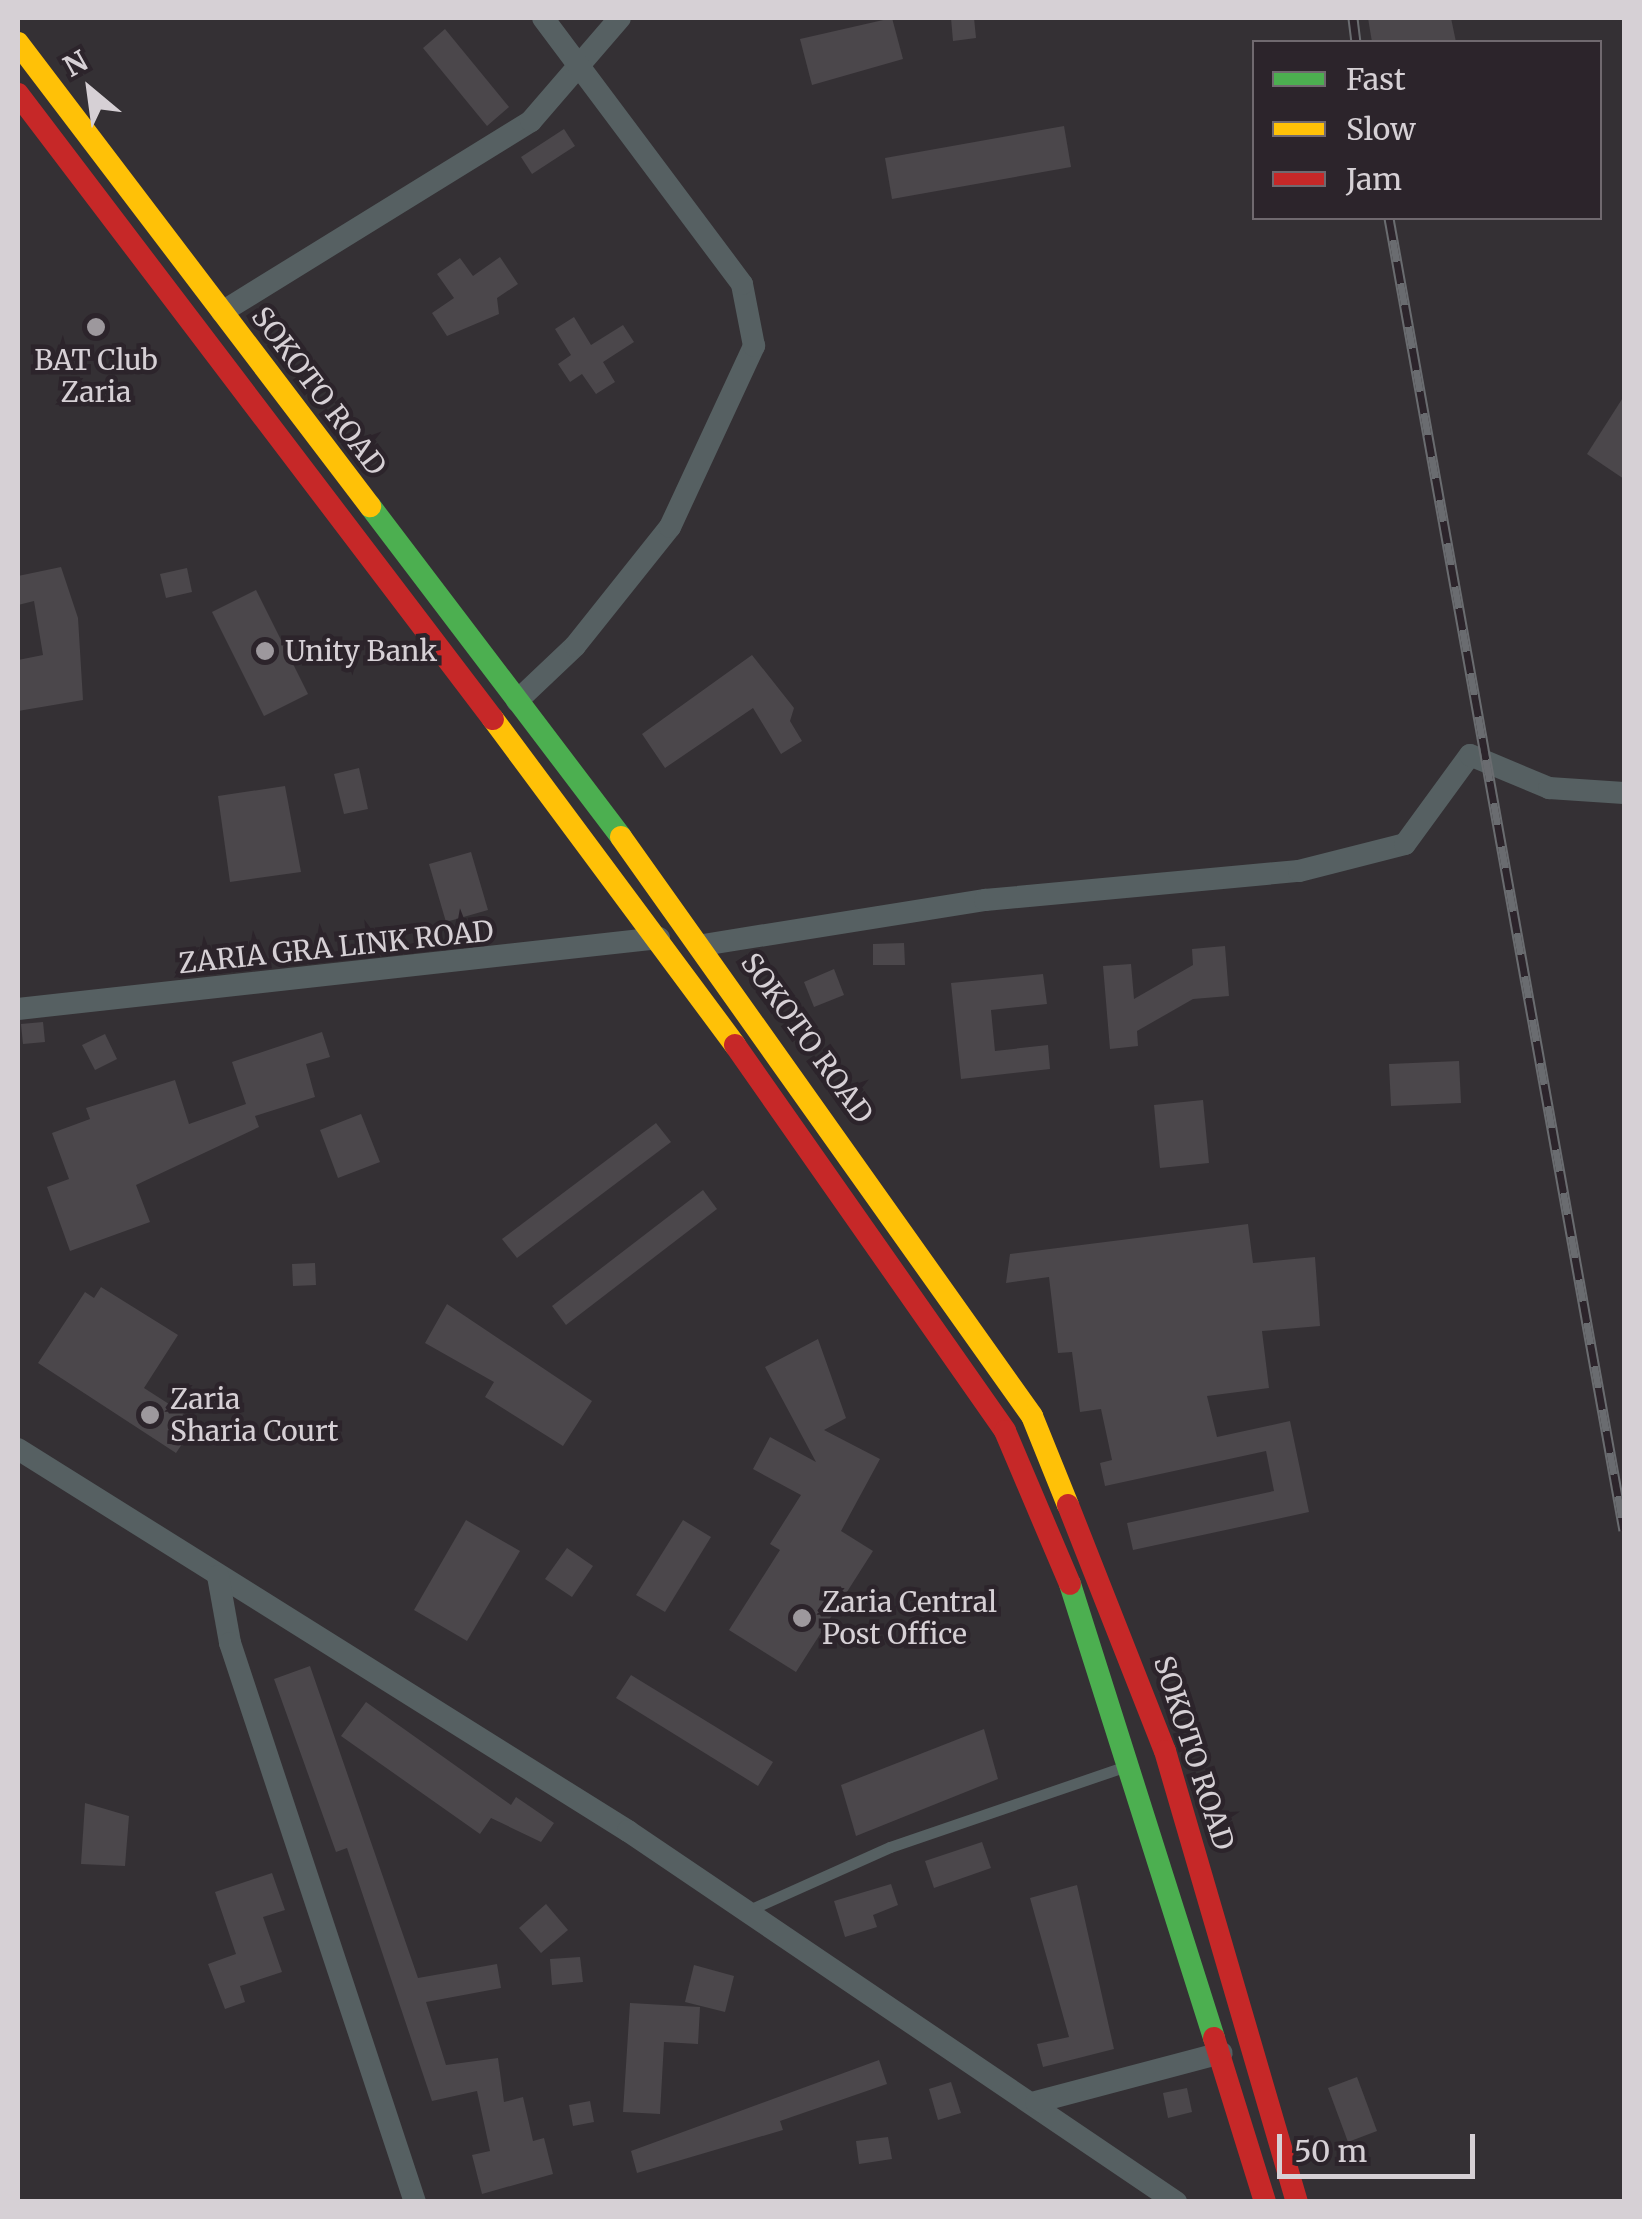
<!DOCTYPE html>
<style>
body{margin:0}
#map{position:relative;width:1642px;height:2219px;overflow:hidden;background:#343034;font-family:Merriweather,serif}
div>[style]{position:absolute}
.building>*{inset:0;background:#4b474b}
.lane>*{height:11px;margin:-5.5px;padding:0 5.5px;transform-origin:5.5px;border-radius:5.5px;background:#566062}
.street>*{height:22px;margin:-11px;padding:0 11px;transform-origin:11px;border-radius:11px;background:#566062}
.fast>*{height:22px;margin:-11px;padding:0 11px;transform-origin:11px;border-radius:11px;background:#4caf50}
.slow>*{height:22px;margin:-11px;padding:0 11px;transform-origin:11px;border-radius:11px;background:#ffc107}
.jam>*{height:22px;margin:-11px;padding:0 11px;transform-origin:11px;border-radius:11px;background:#c62828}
.rail>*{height:11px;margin-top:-5.5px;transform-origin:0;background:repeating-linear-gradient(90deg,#2c242b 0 22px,#6a6c70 0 44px);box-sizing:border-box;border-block:2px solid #6a6c70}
.dots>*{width:28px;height:28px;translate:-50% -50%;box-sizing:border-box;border:5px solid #2c242b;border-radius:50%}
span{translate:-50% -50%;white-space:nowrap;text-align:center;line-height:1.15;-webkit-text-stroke:9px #2c242b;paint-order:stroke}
.poi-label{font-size:28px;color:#d6d0d5}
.left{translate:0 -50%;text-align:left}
.street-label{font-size:28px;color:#d6d0d5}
.frame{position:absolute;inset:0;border:20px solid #d6d0d5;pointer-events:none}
.legend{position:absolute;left:1252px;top:40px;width:350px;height:180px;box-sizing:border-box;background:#2c242b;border:2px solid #70696f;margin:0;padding:12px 18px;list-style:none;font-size:30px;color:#d6d0d5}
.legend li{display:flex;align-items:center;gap:20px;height:50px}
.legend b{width:50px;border:2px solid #70696f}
.north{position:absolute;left:40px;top:40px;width:100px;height:100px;-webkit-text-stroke:8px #2c242b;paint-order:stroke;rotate:331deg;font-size:28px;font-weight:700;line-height:40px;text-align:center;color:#d6d0d5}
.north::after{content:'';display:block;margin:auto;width:35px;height:45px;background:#d6d0d5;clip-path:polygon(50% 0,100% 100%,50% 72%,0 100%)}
.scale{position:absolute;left:1277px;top:2134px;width:198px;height:45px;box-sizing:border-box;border:5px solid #d6d0d5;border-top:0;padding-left:12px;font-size:30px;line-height:35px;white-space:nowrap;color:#d6d0d5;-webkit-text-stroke:8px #2c242b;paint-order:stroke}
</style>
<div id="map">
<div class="building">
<div style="clip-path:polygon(892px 18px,903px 59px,812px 85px,800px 39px)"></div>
<div style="clip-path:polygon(951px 18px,974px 18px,976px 38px,953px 41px)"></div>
<div style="clip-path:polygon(1368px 18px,1451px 18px,1456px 42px,1372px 42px)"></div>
<div style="clip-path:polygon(445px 29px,509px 107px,487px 126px,423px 48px)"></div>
<div style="clip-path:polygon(1064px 126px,1071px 167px,892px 199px,885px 158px)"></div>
<div style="clip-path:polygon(564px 129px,575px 146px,532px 174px,521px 157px)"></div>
<div style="clip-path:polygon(500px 257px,518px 284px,497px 298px,499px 314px,447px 336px,432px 313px,454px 298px,437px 274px,460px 258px,473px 276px)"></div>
<div style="clip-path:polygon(574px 317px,591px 345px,623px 325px,634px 342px,603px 362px,615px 382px,596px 394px,582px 374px,570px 382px,558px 364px,571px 355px,555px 329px)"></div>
<div style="clip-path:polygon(1624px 396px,1624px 479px,1587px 454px)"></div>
<div style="clip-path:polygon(61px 567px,78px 618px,83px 700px,18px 711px,18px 660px,43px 655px,34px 601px,18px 605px,18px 576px)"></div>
<div style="clip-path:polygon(187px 568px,192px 592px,166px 598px,160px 574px)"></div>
<div style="clip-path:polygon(256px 590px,308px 694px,264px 716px,212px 612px)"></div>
<div style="clip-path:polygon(752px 655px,794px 708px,790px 721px,802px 741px,781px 754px,753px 708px,665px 768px,642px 734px)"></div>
<div style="clip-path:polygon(359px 768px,368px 809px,344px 814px,334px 774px)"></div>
<div style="clip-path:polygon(285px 786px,301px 872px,230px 882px,218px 796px)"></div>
<div style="clip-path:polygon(471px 852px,488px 910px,446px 922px,429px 864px)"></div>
<div style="clip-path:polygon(904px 943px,905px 965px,873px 965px,873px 944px)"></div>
<div style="clip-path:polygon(1225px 946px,1229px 996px,1193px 999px,1137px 1031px,1138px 1046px,1110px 1049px,1103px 966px,1131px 964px,1134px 999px,1193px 965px,1192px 949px)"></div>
<div style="clip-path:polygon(834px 969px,844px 995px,814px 1007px,804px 982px)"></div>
<div style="clip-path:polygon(1043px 974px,1047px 1004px,991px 1010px,995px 1051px,1048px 1045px,1050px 1069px,961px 1079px,951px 983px)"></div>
<div style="clip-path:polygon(43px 1022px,45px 1042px,23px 1044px,21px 1024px)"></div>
<div style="clip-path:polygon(322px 1032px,330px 1057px,306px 1064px,315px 1097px,255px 1116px,259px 1127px,136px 1185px,150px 1222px,70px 1251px,47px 1187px,69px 1179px,52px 1133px,90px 1119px,86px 1108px,175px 1080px,189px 1124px,246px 1104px,232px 1062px)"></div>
<div style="clip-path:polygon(105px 1034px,117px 1059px,95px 1070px,82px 1045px)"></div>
<div style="clip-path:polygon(1459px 1061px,1461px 1103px,1391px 1106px,1389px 1064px)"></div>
<div style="clip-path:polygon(1203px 1100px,1209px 1163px,1160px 1168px,1154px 1105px)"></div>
<div style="clip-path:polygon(361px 1114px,380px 1162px,338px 1178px,320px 1130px)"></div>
<div style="clip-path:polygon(656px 1123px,671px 1142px,517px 1258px,502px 1239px)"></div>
<div style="clip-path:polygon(703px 1190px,717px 1209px,566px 1325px,552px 1306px)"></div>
<div style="clip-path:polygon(1248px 1224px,1253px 1263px,1315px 1257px,1320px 1326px,1262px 1331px,1269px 1388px,1207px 1396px,1217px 1437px,1290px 1421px,1309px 1512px,1133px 1550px,1127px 1523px,1274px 1491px,1266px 1451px,1105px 1486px,1100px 1463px,1112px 1460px,1101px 1409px,1080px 1412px,1072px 1352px,1058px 1353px,1049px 1277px,1006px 1283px,1010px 1254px)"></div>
<div style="clip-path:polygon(315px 1263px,316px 1285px,293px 1286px,292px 1264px)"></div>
<div style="clip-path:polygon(101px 1287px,178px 1335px,144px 1388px,197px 1422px,176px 1453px,38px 1363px,85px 1292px,94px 1298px)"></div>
<div style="clip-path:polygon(447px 1304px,592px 1401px,563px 1446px,485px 1397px,494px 1382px,425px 1343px)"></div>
<div style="clip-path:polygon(818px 1339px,846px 1418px,824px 1430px,880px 1459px,841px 1531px,873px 1551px,796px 1672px,729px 1630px,780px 1550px,770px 1544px,801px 1495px,753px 1469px,770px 1437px,816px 1462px,765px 1367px)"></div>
<div style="clip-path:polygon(466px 1520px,520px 1551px,467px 1641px,414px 1610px)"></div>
<div style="clip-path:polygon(683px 1520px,711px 1537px,665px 1612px,636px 1595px)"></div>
<div style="clip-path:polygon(567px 1548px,593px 1566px,572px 1597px,545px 1579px)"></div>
<div style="clip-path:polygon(310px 1666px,418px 1978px,497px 1964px,501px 1988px,426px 2002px,446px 2065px,498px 2058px,504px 2102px,523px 2097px,533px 2141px,544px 2138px,553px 2174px,482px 2194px,472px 2155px,490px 2151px,477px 2091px,432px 2101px,347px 1848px,336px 1852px,274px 1679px)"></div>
<div style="clip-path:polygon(631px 1675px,773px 1762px,758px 1786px,616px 1698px)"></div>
<div style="clip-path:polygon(366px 1702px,511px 1805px,516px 1797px,554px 1823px,541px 1842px,491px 1818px,480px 1834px,341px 1736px)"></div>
<div style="clip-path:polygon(984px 1729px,998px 1779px,856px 1836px,841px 1785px)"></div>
<div style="clip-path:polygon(85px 1803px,129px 1816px,125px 1866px,81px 1864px)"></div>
<div style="clip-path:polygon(982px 1842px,991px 1868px,934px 1888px,925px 1861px)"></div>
<div style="clip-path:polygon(272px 1873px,285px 1910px,263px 1917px,282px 1972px,240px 1986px,245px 2002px,225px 2009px,208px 1964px,236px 1954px,215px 1892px)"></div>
<div style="clip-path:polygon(891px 1884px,898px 1905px,873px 1915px,877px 1927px,845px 1937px,834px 1901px)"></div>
<div style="clip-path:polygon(1077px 1885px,1114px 2049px,1043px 2067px,1037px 2044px,1069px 2037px,1030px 1898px)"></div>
<div style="clip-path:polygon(546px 1904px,568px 1930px,541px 1953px,519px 1928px)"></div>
<div style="clip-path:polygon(580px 1957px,583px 1982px,552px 1985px,550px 1959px)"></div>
<div style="clip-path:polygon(694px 1965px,734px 1976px,725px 2012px,685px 2002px)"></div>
<div style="clip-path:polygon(630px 2003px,700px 2007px,698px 2044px,664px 2042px,660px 2114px,623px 2112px)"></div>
<div style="clip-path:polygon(879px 2060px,887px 2084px,780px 2121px,783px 2130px,637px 2173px,631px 2151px)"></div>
<div style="clip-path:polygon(1357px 2077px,1377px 2131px,1348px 2142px,1328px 2088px)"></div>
<div style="clip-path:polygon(951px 2082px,961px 2113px,938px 2120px,929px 2089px)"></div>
<div style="clip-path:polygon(1187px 2088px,1192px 2112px,1168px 2118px,1163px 2093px)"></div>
<div style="clip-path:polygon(590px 2101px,594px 2122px,573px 2126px,569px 2105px)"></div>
<div style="clip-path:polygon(888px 2137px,892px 2159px,859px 2164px,856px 2141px)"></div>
</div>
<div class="lane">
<div style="left:749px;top:1910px;width:154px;rotate:-24.1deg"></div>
<div style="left:890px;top:1847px;width:250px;rotate:-18.9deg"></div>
</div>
<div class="street">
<div style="left:222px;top:312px;width:363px;rotate:-31.7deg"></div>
<div style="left:531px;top:121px;width:136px;rotate:-49.2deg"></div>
<div style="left:517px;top:701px;width:80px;rotate:-43.5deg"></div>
<div style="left:575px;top:646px;width:152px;rotate:-51.4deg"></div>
<div style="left:670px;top:527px;width:200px;rotate:-65.1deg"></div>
<div style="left:754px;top:346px;width:63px;rotate:-101deg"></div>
<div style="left:742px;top:284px;width:332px;rotate:-126.8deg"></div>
<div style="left:703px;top:945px;width:286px;rotate:-9.1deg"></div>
<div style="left:985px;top:900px;width:315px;rotate:-5.3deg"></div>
<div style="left:1299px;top:871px;width:109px;rotate:-14.3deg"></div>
<div style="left:1405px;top:844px;width:110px;rotate:-53.9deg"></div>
<div style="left:1470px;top:755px;width:86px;rotate:22.7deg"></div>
<div style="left:1549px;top:788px;width:75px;rotate:3.8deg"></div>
<div style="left:18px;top:1009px;width:645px;rotate:-6.32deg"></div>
<div style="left:18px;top:1449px;width:720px;rotate:32.06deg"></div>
<div style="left:628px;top:1831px;width:662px;rotate:34.1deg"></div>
<div style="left:218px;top:1576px;width:68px;rotate:79.8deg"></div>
<div style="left:230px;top:1643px;width:589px;rotate:71.69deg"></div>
<div style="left:1036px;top:2102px;width:192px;rotate:-14.8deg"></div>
</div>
<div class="fast">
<div style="left:370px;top:506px;width:415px;rotate:52.8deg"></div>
<div style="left:1070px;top:1584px;width:476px;rotate:72.4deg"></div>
</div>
<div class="slow">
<div style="left:18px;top:43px;width:582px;rotate:52.76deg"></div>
<div style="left:493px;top:719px;width:406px;rotate:53.4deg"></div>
<div style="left:621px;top:837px;width:710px;rotate:54.63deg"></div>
<div style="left:1032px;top:1416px;width:96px;rotate:68deg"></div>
</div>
<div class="jam">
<div style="left:18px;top:94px;width:785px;rotate:52.77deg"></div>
<div style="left:735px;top:1045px;width:471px;rotate:55deg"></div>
<div style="left:1005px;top:1431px;width:166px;rotate:67deg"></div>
<div style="left:1068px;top:1505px;width:264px;rotate:68.5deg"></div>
<div style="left:1165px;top:1751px;width:470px;rotate:73.7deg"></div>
<div style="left:1214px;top:2038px;width:172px;rotate:72.7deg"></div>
</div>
<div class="rail">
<div style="left:1353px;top:18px;width:24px;rotate:83deg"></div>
<div style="left:1389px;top:218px;width:1333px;rotate:79.85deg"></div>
</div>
<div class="dots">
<div style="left:96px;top:327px;background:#9d989d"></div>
<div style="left:265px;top:651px;background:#9d989d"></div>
<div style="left:150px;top:1415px;background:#9d989d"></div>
<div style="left:802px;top:1618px;background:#9d989d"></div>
</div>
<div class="poi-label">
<span style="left:96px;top:376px">BAT Club<br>Zaria</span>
<span class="left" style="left:285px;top:651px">Unity Bank</span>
<span class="left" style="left:170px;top:1415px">Zaria<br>Sharia Court</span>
<span class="left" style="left:822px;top:1618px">Zaria Central<br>Post Office</span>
</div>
<div class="street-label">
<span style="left:319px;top:391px;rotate:53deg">SOKOTO ROAD</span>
<span style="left:336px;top:947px;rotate:-6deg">ZARIA GRA LINK ROAD</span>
<span style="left:807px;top:1038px;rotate:54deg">SOKOTO ROAD</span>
<span style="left:1194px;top:1753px;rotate:72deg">SOKOTO ROAD</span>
</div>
<div class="frame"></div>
<ul class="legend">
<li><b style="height:12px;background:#4caf50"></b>Fast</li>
<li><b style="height:12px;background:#ffc107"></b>Slow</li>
<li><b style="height:12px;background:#c62828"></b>Jam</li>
</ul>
<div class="north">N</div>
<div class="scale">50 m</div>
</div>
